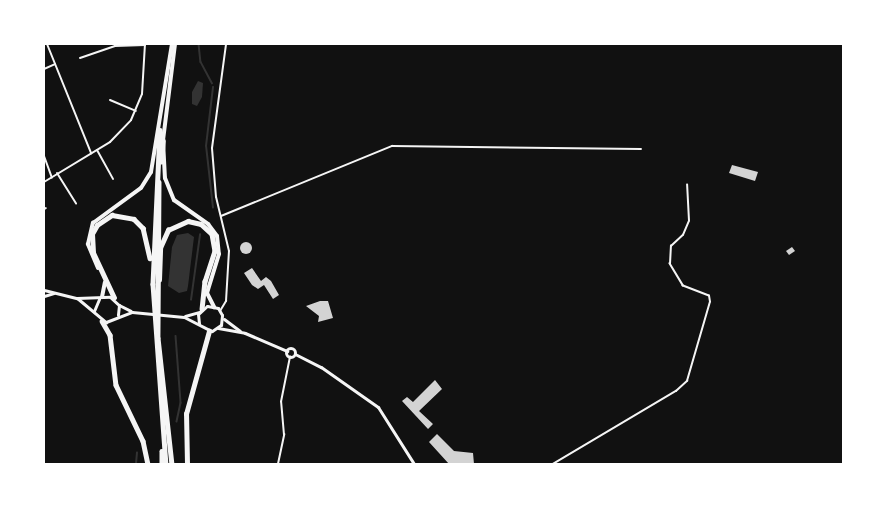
<!DOCTYPE html>
<style>
body{margin:0}
#map{position:relative;width:887px;height:508px;overflow:hidden;background:#111;font-family:Ubuntu,sans-serif}
div>[style]{position:absolute}
.water>*{inset:0;background:#333}
.stream>*{height:1.5px;margin:-0.75px;padding:0 0.75px;transform-origin:0.75px;border-radius:0.75px;background:#333}
.building>*{inset:0;background:#d3d3d3}
.round{border-radius:50%}
.service>*{height:1.5px;margin:-0.75px;padding:0 0.75px;transform-origin:0.75px;border-radius:0.75px;background:#f5f5f5}
.minor>*{height:2px;margin:-1px;padding:0 1px;transform-origin:1px;border-radius:1px;background:#f5f5f5}
.secondary>*{height:3px;margin:-1.5px;padding:0 1.5px;transform-origin:1.5px;border-radius:1.5px;background:#f5f5f5}
.secondary>.ring{margin:-1.5px;padding:0;box-sizing:content-box;background:none;border:3px solid #f5f5f5;border-radius:50%}
.primary>*{height:4px;margin:-2px;padding:0 2px;transform-origin:2px;border-radius:2px;background:#f5f5f5}
.motorway>*{height:4.5px;margin:-2.25px;padding:0 2.25px;transform-origin:2.25px;border-radius:2.25px;background:#f5f5f5}
span{translate:-50% -50%;white-space:nowrap;text-align:center;line-height:1.15;-webkit-text-stroke:5px #fff;paint-order:stroke}
.frame{position:absolute;inset:0;border:45px solid #fff;pointer-events:none}
</style>
<div id="map">
<div class="water">
<div style="clip-path:polygon(198px 81px,203px 83px,202px 97px,197px 106px,192px 104px,192px 92px)"></div>
<div style="clip-path:polygon(188px 233px,194px 237px,188px 286px,187px 291px,179px 293px,168px 286px,172px 247px,177px 235px)"></div>
</div>
<div class="stream">
<div style="left:199px;top:44px;width:18px;rotate:84deg"></div>
<div style="left:201px;top:62px;width:24px;rotate:62deg"></div>
<div style="left:213px;top:208px;width:62px;rotate:-96.4deg"></div>
<div style="left:206px;top:146px;width:59px;rotate:-83.2deg"></div>
<div style="left:191px;top:300px;width:66px;rotate:-82.1deg"></div>
<div style="left:176px;top:336px;width:67px;rotate:85.7deg"></div>
<div style="left:181px;top:403px;width:19px;rotate:102deg"></div>
<div style="left:136px;top:464px;width:11px;rotate:-85deg"></div>
</div>
<div class="building">
<div style="clip-path:polygon(732px 165px,758px 172px,755px 181px,729px 173px)"></div>
<div class="round" style="left:240px;top:242px;width:12px;height:12px"></div>
<div style="clip-path:polygon(792px 247px,795px 251px,789px 255px,786px 251px)"></div>
<div style="clip-path:polygon(252px 268px,261px 281px,266px 277px,271px 281px,279px 295px,273px 299px,264px 285px,258px 289px,252px 285px,244px 273px)"></div>
<div style="clip-path:polygon(320px 301px,328px 301px,333px 318px,318px 322px,319px 316px,306px 306px)"></div>
<div style="clip-path:polygon(435px 380px,442px 389px,419px 411px,433px 424px,428px 429px,402px 401px,407px 397px,413px 402px)"></div>
<div style="clip-path:polygon(437px 434px,454px 451px,473px 453px,474px 464px,449px 464px,429px 442px)"></div>
</div>
<div class="service">
<div style="left:278px;top:464px;width:30px;rotate:-78deg"></div>
<div style="left:284px;top:435px;width:33px;rotate:-95deg"></div>
<div style="left:281px;top:402px;width:46px;rotate:-78.7deg"></div>
<div style="left:553px;top:464px;width:143px;rotate:-30.7deg"></div>
<div style="left:676px;top:391px;width:15px;rotate:-42deg"></div>
<div style="left:687px;top:381px;width:82px;rotate:-73.8deg"></div>
<div style="left:710px;top:302px;width:6px;rotate:-99deg"></div>
<div style="left:709px;top:296px;width:28px;rotate:-159deg"></div>
<div style="left:683px;top:286px;width:26px;rotate:-121deg"></div>
<div style="left:670px;top:264px;width:18px;rotate:-87deg"></div>
<div style="left:671px;top:246px;width:16px;rotate:-43deg"></div>
<div style="left:683px;top:235px;width:15px;rotate:-67deg"></div>
<div style="left:689px;top:221px;width:36px;rotate:-93deg"></div>
</div>
<div class="minor">
<div style="left:47px;top:44px;width:118px;rotate:68deg"></div>
<div style="left:80px;top:58px;width:37px;rotate:-19deg"></div>
<div style="left:115px;top:46px;width:30px;rotate:-2deg"></div>
<div style="left:44px;top:69px;width:12px;rotate:-24deg"></div>
<div style="left:110px;top:100px;width:28px;rotate:23deg"></div>
<div style="left:97px;top:150px;width:33px;rotate:61deg"></div>
<div style="left:44px;top:156px;width:23px;rotate:70deg"></div>
<div style="left:57px;top:173px;width:36px;rotate:58deg"></div>
<div style="left:44px;top:182px;width:77px;rotate:-31.2deg"></div>
<div style="left:110px;top:142px;width:30px;rotate:-46deg"></div>
<div style="left:131px;top:120px;width:28px;rotate:-67deg"></div>
<div style="left:142px;top:94px;width:50px;rotate:-86.6deg"></div>
<div style="left:44px;top:209px;width:2px;rotate:-27deg"></div>
<div style="left:221px;top:216px;width:185px;rotate:-22.3deg"></div>
<div style="left:392px;top:146px;width:249px;rotate:0.7deg"></div>
<div style="left:220px;top:311px;width:12px;rotate:-59deg"></div>
<div style="left:226px;top:301px;width:50px;rotate:-86.6deg"></div>
<div style="left:229px;top:251px;width:56px;rotate:-103.5deg"></div>
<div style="left:216px;top:197px;width:49px;rotate:-94.7deg"></div>
<div style="left:212px;top:148px;width:105px;rotate:-82.3deg"></div>
</div>
<div class="secondary">
<div style="left:44px;top:290px;width:34px;rotate:14deg"></div>
<div style="left:77px;top:298px;width:33px;rotate:-2deg"></div>
<div style="left:110px;top:297px;width:12px;rotate:42deg"></div>
<div style="left:119px;top:305px;width:10px;rotate:96deg"></div>
<div style="left:44px;top:296px;width:10px;rotate:-17deg"></div>
<div style="left:77px;top:298px;width:38px;rotate:40deg"></div>
<div style="left:106px;top:322px;width:28px;rotate:-21deg"></div>
<div style="left:132px;top:312px;width:52px;rotate:5.5deg"></div>
<div style="left:184px;top:317px;width:31px;rotate:27deg"></div>
<div style="left:212px;top:331px;width:11px;rotate:-34deg"></div>
<div style="left:221px;top:325px;width:10px;rotate:-84deg"></div>
<div style="left:222px;top:315px;width:8px;rotate:-120deg"></div>
<div style="left:218px;top:308px;width:11px;rotate:-170deg"></div>
<div style="left:207px;top:306px;width:12px;rotate:138deg"></div>
<div style="left:198px;top:314px;width:10px;rotate:84deg"></div>
<div style="left:119px;top:305px;width:13px;rotate:27deg"></div>
<div style="left:94px;top:311px;width:13px;rotate:-67deg"></div>
<div style="left:185px;top:316px;width:15px;rotate:-16deg"></div>
<div style="left:224px;top:319px;width:20px;rotate:37deg"></div>
<div style="left:218px;top:328px;width:27px;rotate:10deg"></div>
<div style="left:245px;top:333px;width:46px;rotate:23.2deg"></div>
<div class="ring" style="left:286.5px;top:348.5px;width:6px;height:6px"></div>
<div style="left:295px;top:354px;width:29px;rotate:27deg"></div>
<div style="left:321px;top:367px;width:70px;rotate:35.1deg"></div>
<div style="left:378px;top:407px;width:67px;rotate:57.7deg"></div>
</div>
<div class="primary">
<div style="left:175px;top:44px;width:98px;rotate:97.1deg"></div>
<div style="left:163px;top:141px;width:37px;rotate:87deg"></div>
<div style="left:165px;top:178px;width:24px;rotate:68deg"></div>
<div style="left:174px;top:200px;width:42px;rotate:35.2deg"></div>
<div style="left:208px;top:224px;width:15px;rotate:53deg"></div>
<div style="left:217px;top:236px;width:18px;rotate:84deg"></div>
<div style="left:219px;top:254px;width:41px;rotate:107.1deg"></div>
<div style="left:207px;top:293px;width:16px;rotate:63deg"></div>
<div style="left:98px;top:268px;width:26px;rotate:-113deg"></div>
<div style="left:88px;top:244px;width:22px;rotate:-77deg"></div>
<div style="left:93px;top:223px;width:59px;rotate:-36.1deg"></div>
<div style="left:141px;top:188px;width:19px;rotate:-58deg"></div>
<div style="left:151px;top:172px;width:130px;rotate:-80.7deg"></div>
<div style="left:102px;top:297px;width:15px;rotate:-79deg"></div>
</div>
<div class="motorway">
<div style="left:160px;top:130px;width:154px;rotate:92.6deg"></div>
<div style="left:153px;top:284px;width:180px;rotate:85.9deg"></div>
<div style="left:161px;top:162px;width:21px;rotate:-85deg"></div>
<div style="left:159px;top:182px;width:156px;rotate:90.4deg"></div>
<div style="left:158px;top:338px;width:127px;rotate:83.7deg"></div>
<div style="left:159px;top:280px;width:32px;rotate:-88deg"></div>
<div style="left:160px;top:248px;width:20px;rotate:-66deg"></div>
<div style="left:168px;top:230px;width:22px;rotate:-24deg"></div>
<div style="left:188px;top:221px;width:13px;rotate:13deg"></div>
<div style="left:201px;top:224px;width:15px;rotate:42deg"></div>
<div style="left:212px;top:234px;width:17px;rotate:80deg"></div>
<div style="left:215px;top:251px;width:32px;rotate:108deg"></div>
<div style="left:205px;top:281px;width:28px;rotate:96deg"></div>
<div style="left:114px;top:298px;width:50px;rotate:-115deg"></div>
<div style="left:93px;top:253px;width:19px;rotate:-93deg"></div>
<div style="left:92px;top:234px;width:10px;rotate:-61deg"></div>
<div style="left:97px;top:225px;width:18px;rotate:-34deg"></div>
<div style="left:112px;top:215px;width:22px;rotate:10deg"></div>
<div style="left:134px;top:219px;width:13px;rotate:45deg"></div>
<div style="left:143px;top:228px;width:31px;rotate:77deg"></div>
<div style="left:102px;top:321px;width:16px;rotate:60deg"></div>
<div style="left:110px;top:335px;width:50px;rotate:83.2deg"></div>
<div style="left:116px;top:385px;width:62px;rotate:64.3deg"></div>
<div style="left:143px;top:441px;width:24px;rotate:78deg"></div>
<div style="left:162px;top:451px;width:13px;rotate:90deg"></div>
<div style="left:187px;top:464px;width:50px;rotate:-91.1deg"></div>
<div style="left:186px;top:414px;width:86px;rotate:-74.5deg"></div>
</div>
<div class="frame"></div>
</div>
